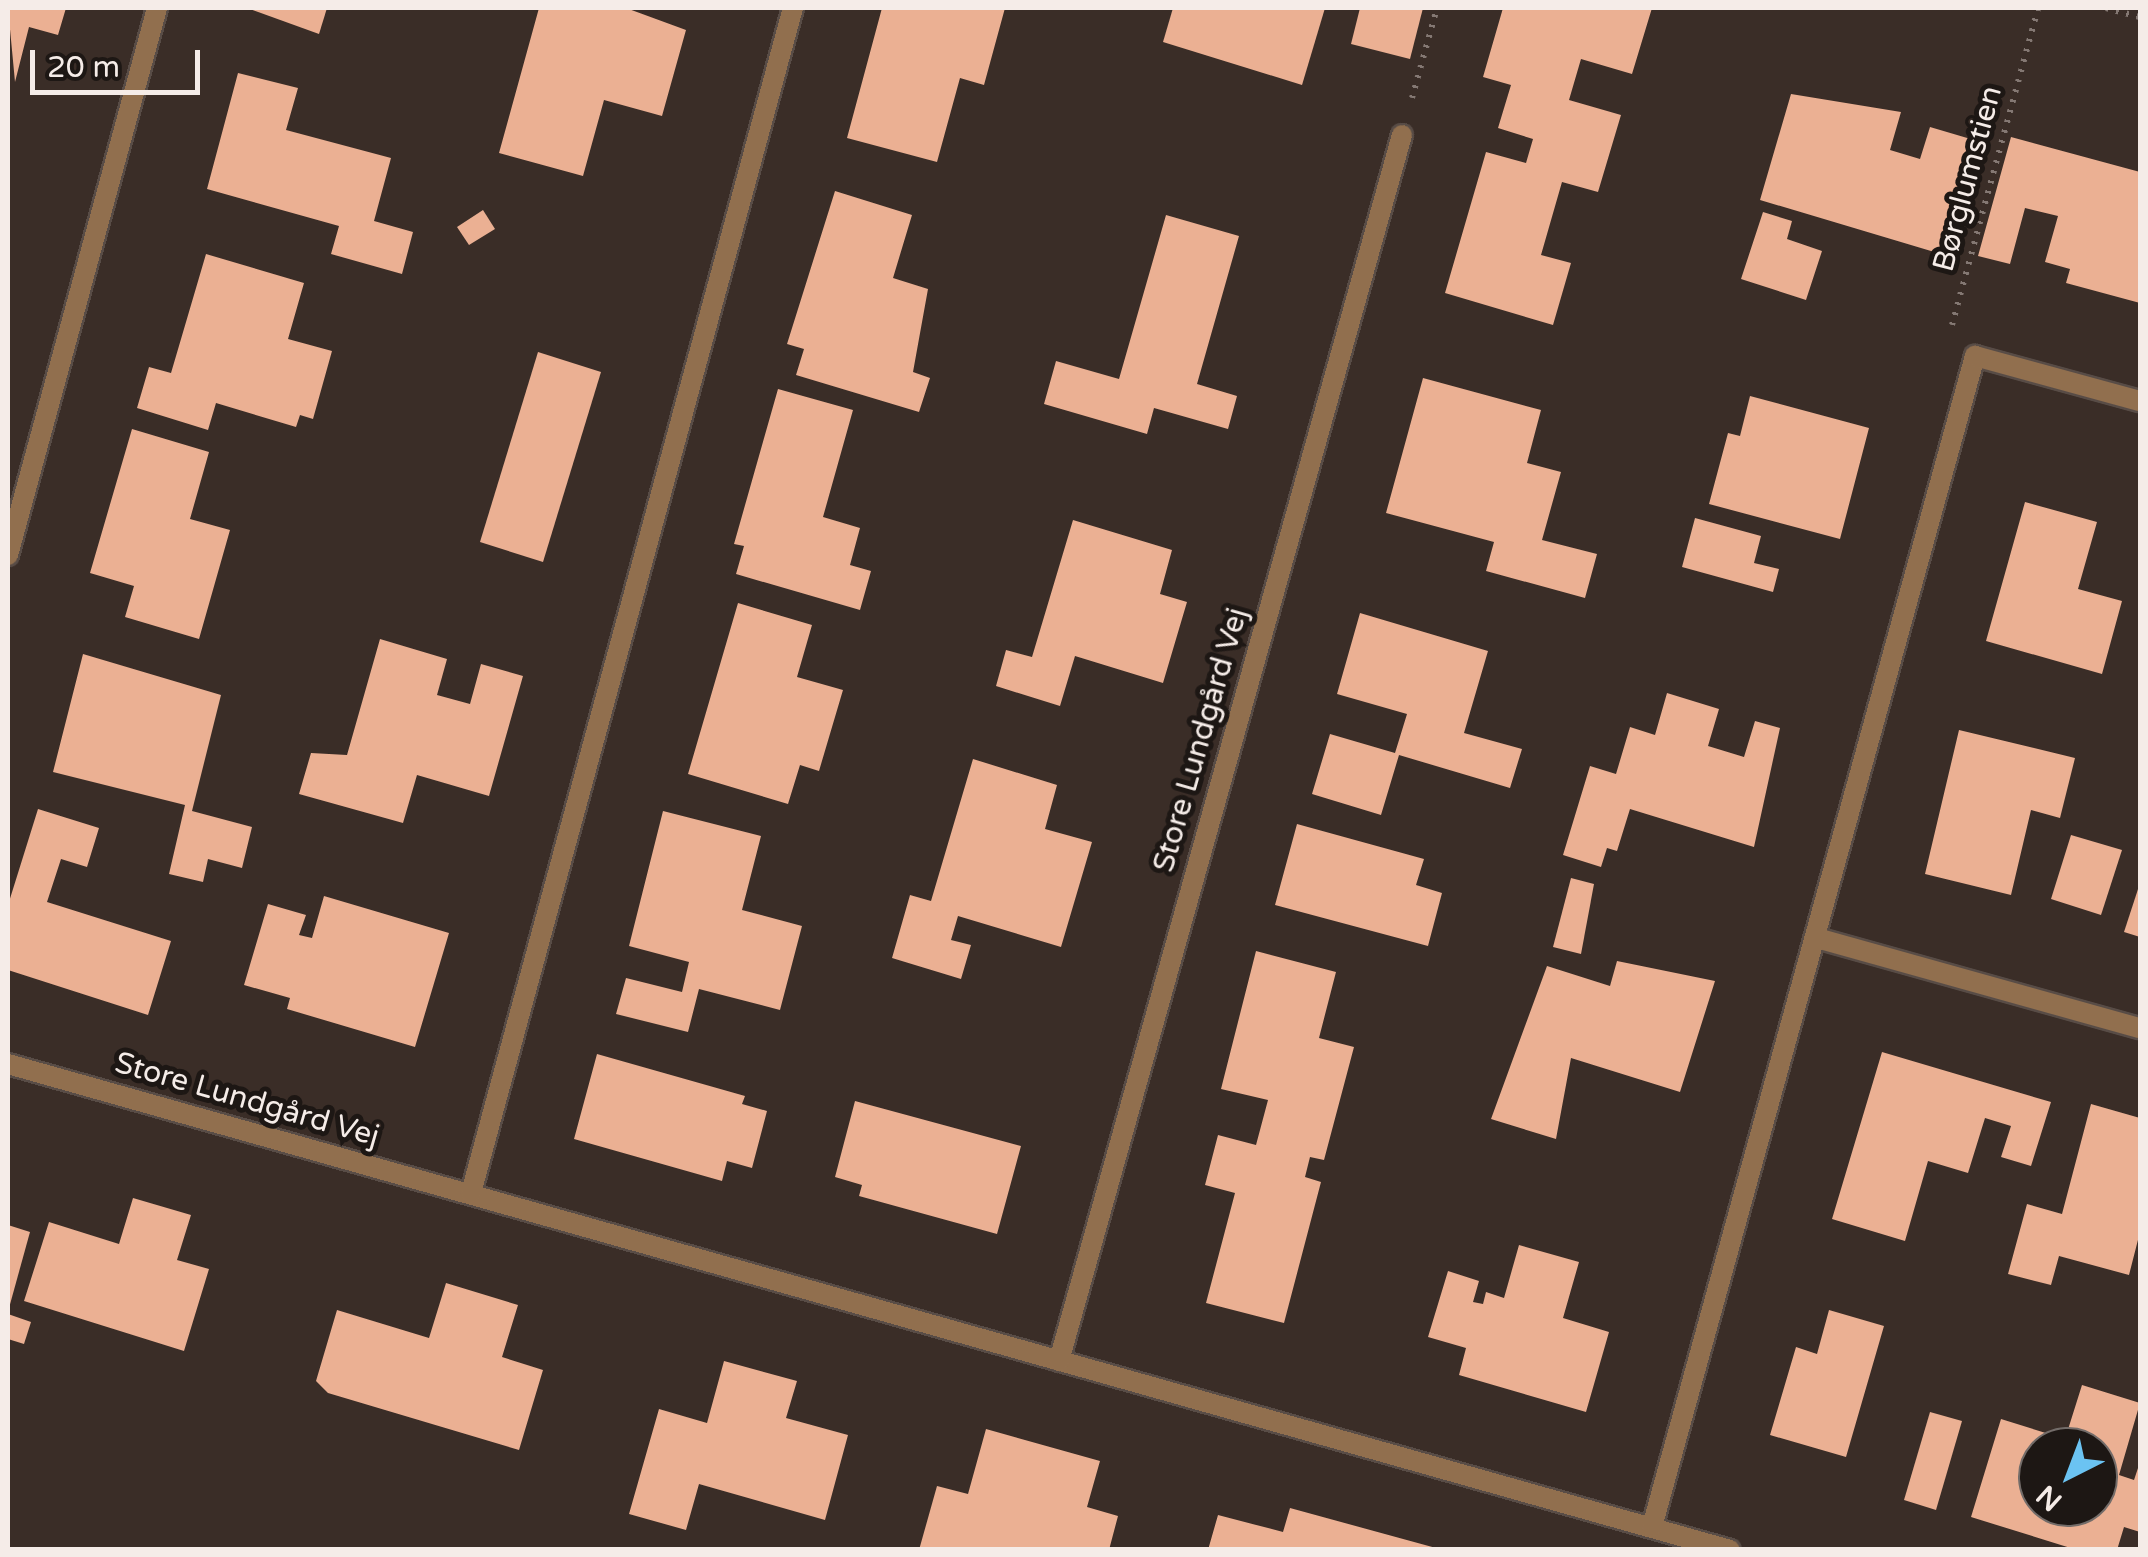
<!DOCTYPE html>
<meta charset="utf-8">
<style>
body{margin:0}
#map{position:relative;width:2148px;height:1557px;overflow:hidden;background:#3a2d27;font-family:"Varela Round",sans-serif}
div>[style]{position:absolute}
.building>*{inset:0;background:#ebb093}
.path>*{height:6px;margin-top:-3px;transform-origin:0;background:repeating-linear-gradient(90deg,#847873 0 2.5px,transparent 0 10.5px)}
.roads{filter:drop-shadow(2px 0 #584c46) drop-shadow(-2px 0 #584c46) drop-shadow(0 2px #584c46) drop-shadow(0 -2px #584c46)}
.minor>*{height:20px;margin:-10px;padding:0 10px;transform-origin:10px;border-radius:10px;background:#916f4e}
span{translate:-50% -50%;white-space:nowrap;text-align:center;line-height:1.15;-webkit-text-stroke:10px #1d1714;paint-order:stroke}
.street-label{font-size:30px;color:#f5ece8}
.frame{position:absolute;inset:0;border:10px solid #f5ece8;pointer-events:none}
.north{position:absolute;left:2018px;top:1427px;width:100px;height:100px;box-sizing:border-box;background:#1d1714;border:2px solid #736c69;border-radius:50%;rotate:222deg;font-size:28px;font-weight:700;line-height:40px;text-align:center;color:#f5ece8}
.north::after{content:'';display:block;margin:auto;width:35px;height:45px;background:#6bc3f2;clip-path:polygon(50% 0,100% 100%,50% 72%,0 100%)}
.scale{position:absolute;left:30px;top:50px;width:170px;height:45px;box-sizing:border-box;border:5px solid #f5ece8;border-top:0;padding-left:12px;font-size:30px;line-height:35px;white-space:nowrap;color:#f5ece8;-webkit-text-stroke:8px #1d1714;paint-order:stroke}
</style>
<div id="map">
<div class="building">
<div style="clip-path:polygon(8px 8px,66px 8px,58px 35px,29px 27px,15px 82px)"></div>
<div style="clip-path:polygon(247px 8px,327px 8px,319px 34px)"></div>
<div style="clip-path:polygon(539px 8px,626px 8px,686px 30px,662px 116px,604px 100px,583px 176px,499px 153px)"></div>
<div style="clip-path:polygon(882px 8px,1005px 8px,984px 85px,960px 78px,937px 162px,847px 138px)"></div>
<div style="clip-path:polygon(1173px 8px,1325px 8px,1302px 85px,1163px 42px)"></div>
<div style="clip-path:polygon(1360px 8px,1423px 8px,1410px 59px,1351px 44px)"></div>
<div style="clip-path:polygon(1503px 8px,1652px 8px,1632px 74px,1581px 59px,1569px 100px,1621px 115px,1598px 192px,1562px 182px,1541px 255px,1571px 263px,1553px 325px,1445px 293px,1486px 152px,1526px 163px,1533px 139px,1498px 128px,1511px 85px,1483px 77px)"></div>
<div style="clip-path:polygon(238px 73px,298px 88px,286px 130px,391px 158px,374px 221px,413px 232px,402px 274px,331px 254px,339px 226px,207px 189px)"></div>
<div style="clip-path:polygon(1791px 94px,1901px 112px,1890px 150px,1920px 159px,1930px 127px,1974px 140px,1941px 254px,1760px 200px)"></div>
<div style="clip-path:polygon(2011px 137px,2140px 172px,2140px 303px,2066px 283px,2070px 269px,2045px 262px,2058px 216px,2025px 208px,2010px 264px,1978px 256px)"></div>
<div style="clip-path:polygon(835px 191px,912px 215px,893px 278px,928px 289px,913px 372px,930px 378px,919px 412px,796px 375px,804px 349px,787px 344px)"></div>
<div style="clip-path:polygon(483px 210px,495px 229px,469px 245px,457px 227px)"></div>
<div style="clip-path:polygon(1763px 212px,1792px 221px,1787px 239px,1822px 251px,1806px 300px,1741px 279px)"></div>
<div style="clip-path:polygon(1166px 215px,1239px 236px,1197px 384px,1237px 396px,1228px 429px,1154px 408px,1147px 434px,1044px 404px,1056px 361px,1119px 379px)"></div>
<div style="clip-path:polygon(206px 254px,304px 283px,288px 339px,332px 351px,313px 419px,300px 415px,296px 427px,216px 403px,208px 430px,137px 408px,149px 367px,171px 373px)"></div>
<div style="clip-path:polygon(538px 352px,601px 372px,543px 562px,480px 542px)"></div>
<div style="clip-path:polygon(1423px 378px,1541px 410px,1527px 463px,1561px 472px,1542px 540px,1597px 554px,1585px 598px,1486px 571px,1494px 542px,1386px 513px)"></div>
<div style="clip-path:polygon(778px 389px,853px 410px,823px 517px,860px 528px,850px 565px,871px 571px,860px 610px,736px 574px,744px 546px,734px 544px)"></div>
<div style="clip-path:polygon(1750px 396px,1869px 428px,1840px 539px,1709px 504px,1728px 433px,1740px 436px)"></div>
<div style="clip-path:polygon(132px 429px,209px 452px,190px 519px,230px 530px,199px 639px,125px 617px,134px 586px,90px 573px)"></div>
<div style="clip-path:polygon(2025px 502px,2097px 522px,2078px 589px,2122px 601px,2102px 674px,1986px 641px)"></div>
<div style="clip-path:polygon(1695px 518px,1761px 536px,1754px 563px,1779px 569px,1773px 592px,1682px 567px)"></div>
<div style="clip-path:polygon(1073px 520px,1172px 550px,1160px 594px,1187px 602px,1163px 683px,1075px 656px,1060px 706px,996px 686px,1006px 650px,1032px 657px)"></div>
<div style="clip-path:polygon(738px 603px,812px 625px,797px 677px,843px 690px,819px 771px,800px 765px,788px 804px,688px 774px)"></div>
<div style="clip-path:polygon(1360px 613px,1488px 651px,1464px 733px,1522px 749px,1510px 788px,1399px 755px,1381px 815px,1312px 794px,1330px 734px,1395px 753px,1407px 714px,1337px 694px)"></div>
<div style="clip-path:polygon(380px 639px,447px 659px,437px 695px,470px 704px,481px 664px,523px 676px,489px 796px,417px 775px,403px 823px,299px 794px,311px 753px,347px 755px)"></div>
<div style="clip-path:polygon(83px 654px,221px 695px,192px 811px,252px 827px,242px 868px,208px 859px,203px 882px,169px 874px,185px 805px,53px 772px)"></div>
<div style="clip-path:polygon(1667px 693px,1719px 709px,1708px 746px,1744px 757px,1755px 721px,1780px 728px,1754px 847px,1630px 809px,1617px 851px,1607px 848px,1601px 867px,1563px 855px,1590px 766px,1616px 774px,1630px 727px,1655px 735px)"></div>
<div style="clip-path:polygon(1959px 730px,2075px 758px,2060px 818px,2031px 810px,2011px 895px,1925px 874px)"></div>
<div style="clip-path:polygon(973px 759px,1057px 785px,1045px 829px,1092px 842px,1061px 947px,958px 916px,951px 940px,971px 945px,961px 979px,892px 958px,910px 895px,931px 901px)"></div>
<div style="clip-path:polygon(38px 809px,99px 828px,87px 867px,61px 859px,47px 902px,171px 941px,148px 1015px,8px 970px,8px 905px)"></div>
<div style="clip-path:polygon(663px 811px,761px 836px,742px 910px,802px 926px,780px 1010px,699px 989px,688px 1032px,616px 1014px,626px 978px,682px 992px,689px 962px,629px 946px)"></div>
<div style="clip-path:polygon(1297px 824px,1424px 859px,1416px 885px,1442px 893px,1428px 946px,1275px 905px)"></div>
<div style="clip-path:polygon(2071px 835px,2122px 850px,2101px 915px,2051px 899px)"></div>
<div style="clip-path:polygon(1571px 878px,1594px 884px,1581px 954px,1553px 947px)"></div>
<div style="clip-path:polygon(2140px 883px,2140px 937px,2124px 932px)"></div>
<div style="clip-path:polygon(324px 896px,449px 933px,415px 1047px,287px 1009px,290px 998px,244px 985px,268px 904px,306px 915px,299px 935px,312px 938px)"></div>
<div style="clip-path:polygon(1256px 951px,1336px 972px,1319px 1038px,1354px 1047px,1324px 1160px,1310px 1157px,1305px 1177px,1321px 1182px,1284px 1323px,1206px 1303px,1235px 1193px,1205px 1185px,1218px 1135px,1256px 1145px,1268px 1100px,1221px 1089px)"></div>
<div style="clip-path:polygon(1617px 961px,1715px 981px,1680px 1092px,1571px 1058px,1556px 1139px,1491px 1119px,1547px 966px,1610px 986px)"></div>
<div style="clip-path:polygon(1882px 1052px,2051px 1102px,2031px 1166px,2001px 1157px,2011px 1126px,1985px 1118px,1968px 1173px,1928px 1161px,1905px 1241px,1832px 1219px)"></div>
<div style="clip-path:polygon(597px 1054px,745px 1096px,742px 1104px,767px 1111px,752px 1168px,727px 1161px,722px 1181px,574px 1139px)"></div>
<div style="clip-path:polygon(855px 1101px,1021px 1146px,997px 1234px,859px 1196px,862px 1185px,835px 1177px)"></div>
<div style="clip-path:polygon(2091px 1104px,2140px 1118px,2140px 1232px,2129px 1275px,2059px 1256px,2051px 1285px,2008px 1274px,2027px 1204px,2062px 1214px)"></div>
<div style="clip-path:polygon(133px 1198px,191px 1215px,177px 1260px,209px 1269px,184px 1351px,24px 1301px,49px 1222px,119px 1244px)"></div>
<div style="clip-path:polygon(8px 1225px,30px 1232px,9px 1308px,8px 1308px)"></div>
<div style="clip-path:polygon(1519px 1245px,1579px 1262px,1563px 1318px,1609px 1332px,1586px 1412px,1459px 1375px,1466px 1348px,1428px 1337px,1448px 1271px,1479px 1281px,1473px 1302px,1483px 1304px,1486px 1292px,1504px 1298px)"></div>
<div style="clip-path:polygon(446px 1283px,518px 1305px,502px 1357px,543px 1370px,519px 1450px,328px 1393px,316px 1381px,337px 1310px,429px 1338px)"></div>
<div style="clip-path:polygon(1829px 1310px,1884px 1326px,1846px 1457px,1770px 1435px,1796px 1347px,1817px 1354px)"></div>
<div style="clip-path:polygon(8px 1314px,31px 1322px,24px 1344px,8px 1339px)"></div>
<div style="clip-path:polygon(724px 1361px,797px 1381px,786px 1418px,848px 1435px,825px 1520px,699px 1484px,686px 1530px,629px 1514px,659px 1409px,707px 1423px)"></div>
<div style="clip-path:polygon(evenodd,2082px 1385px,2140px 1403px,2119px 1475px,2134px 1480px,2140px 1462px,2140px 1532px,2124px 1527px,2117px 1550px,2077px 1550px,1971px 1517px,2001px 1419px,2065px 1439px,2082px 1385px,2038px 1447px,2098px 1447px,2098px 1507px,2038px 1507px,2038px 1447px)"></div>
<div style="clip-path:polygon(1930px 1412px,1962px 1421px,1936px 1510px,1904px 1500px)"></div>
<div style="clip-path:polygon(986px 1429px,1100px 1461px,1087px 1507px,1118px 1516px,1109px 1550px,919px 1550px,937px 1486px,968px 1494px)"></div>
<div style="clip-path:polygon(1290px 1508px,1436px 1548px,1436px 1550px,1208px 1550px,1218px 1515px,1283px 1532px)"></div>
</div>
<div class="path">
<div style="left:2106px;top:8px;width:35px;rotate:15deg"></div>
<div style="left:1412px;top:98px;width:93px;rotate:-74.5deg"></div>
<div style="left:1952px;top:325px;width:328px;rotate:-74.8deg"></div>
</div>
<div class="roads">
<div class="minor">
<div style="left:8px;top:555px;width:567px;rotate:-74.76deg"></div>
<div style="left:1817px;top:938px;width:335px;rotate:15.6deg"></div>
<div style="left:8px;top:1064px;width:1789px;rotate:15.76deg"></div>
<div style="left:471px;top:1193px;width:1228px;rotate:-74.8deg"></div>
<div style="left:1059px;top:1361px;width:1273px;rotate:-74.37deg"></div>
<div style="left:1652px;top:1527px;width:1215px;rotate:-74.58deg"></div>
<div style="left:1975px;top:356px;width:171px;rotate:15.3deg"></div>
</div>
</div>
<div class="street-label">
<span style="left:1968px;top:179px;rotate:-75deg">Børglumstien</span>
<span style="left:1201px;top:740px;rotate:-74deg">Store Lundgård Vej</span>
<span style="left:247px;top:1100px;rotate:16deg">Store Lundgård Vej</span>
</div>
<div class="frame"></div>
<div class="north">N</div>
<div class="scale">20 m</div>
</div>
